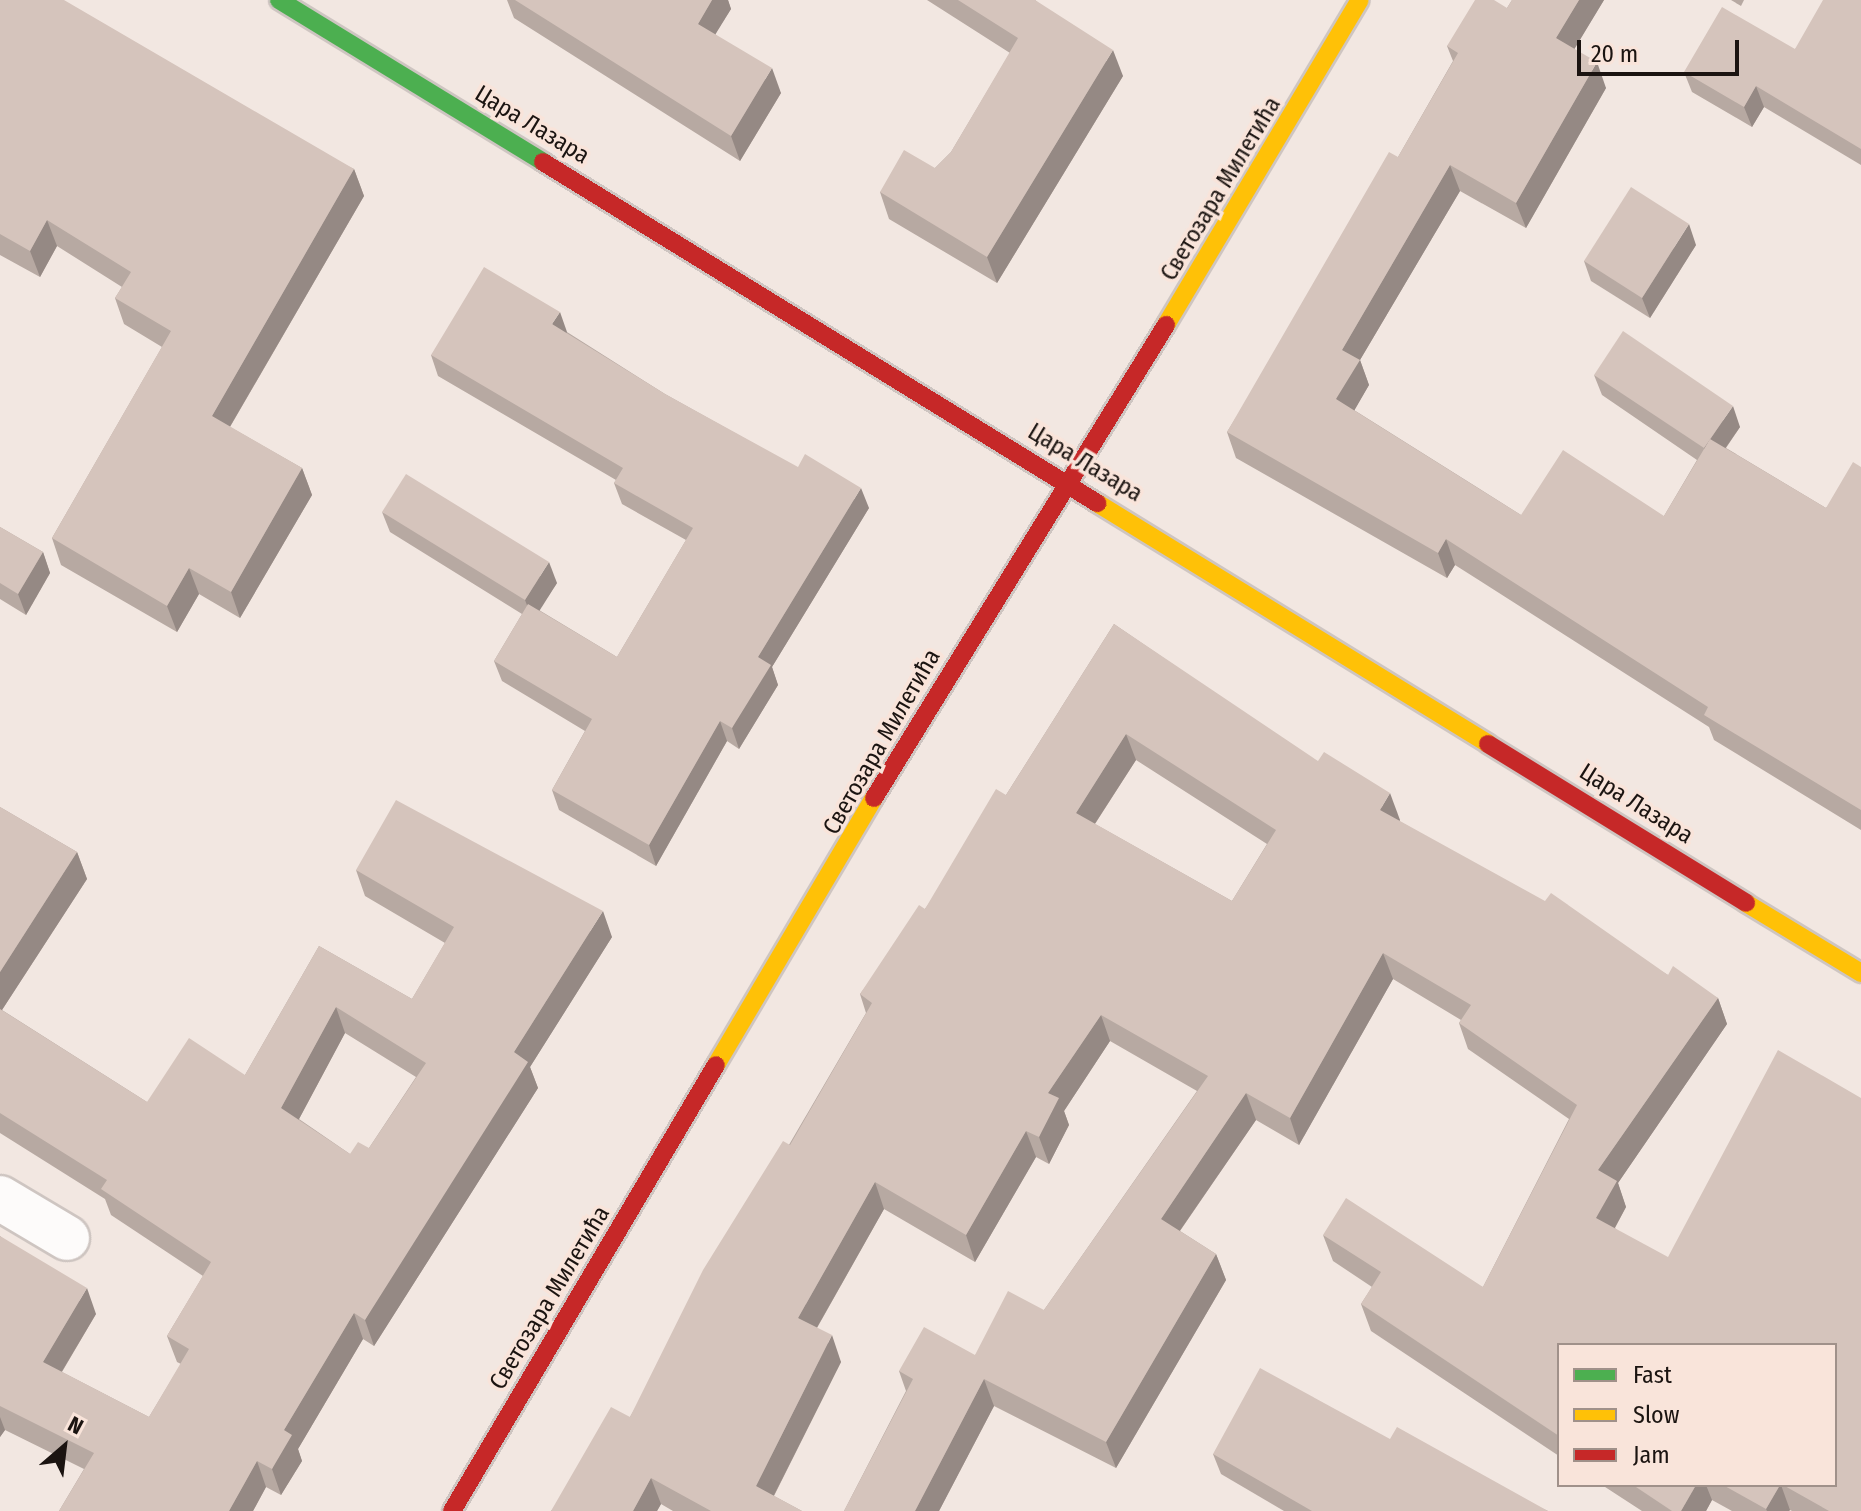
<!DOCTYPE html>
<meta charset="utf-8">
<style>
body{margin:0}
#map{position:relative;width:1861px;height:1511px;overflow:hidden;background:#f2e7e1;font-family:"Fira Sans Condensed",sans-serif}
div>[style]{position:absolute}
.roads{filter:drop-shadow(2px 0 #cec5c1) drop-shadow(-2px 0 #cec5c1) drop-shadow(0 2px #cec5c1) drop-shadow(0 -2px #cec5c1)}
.street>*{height:44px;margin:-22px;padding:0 22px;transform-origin:22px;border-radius:22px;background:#fdfbfa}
.fast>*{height:18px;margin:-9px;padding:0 9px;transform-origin:9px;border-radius:9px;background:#4caf50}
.slow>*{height:18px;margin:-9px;padding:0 9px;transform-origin:9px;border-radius:9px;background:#ffc107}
.jam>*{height:18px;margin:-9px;padding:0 9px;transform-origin:9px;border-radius:9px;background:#c62828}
.wall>*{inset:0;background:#b7a9a2}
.shaded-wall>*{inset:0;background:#958984}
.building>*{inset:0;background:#d5c4bc}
span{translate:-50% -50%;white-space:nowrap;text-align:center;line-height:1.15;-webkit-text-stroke:7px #f9e4da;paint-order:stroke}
.street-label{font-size:24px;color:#1b1411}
.legend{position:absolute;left:1557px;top:1343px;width:280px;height:144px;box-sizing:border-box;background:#f9e4da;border:2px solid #a0918a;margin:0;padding:10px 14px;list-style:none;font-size:24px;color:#1b1411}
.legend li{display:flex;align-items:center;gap:16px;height:40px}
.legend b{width:40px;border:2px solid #a0918a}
.north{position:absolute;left:24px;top:1407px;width:80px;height:80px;-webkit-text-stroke:6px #f9e4da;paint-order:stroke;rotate:28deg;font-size:22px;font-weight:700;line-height:32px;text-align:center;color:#1b1411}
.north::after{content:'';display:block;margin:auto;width:28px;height:36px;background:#1b1411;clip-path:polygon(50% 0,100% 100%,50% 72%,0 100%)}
.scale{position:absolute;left:1577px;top:40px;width:162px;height:36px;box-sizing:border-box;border:4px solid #1b1411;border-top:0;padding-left:10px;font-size:24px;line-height:28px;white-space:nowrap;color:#1b1411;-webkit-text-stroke:6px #f9e4da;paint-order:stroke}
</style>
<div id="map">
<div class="roads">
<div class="street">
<div style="left:0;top:1198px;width:78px;rotate:30.8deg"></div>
</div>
<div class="fast">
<div style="left:279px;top:0;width:310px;rotate:31.5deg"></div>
</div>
<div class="slow">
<div style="left:1166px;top:325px;width:378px;rotate:-59.2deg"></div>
<div style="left:1097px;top:503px;width:459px;rotate:31.6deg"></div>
<div style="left:1746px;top:903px;width:135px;rotate:31.3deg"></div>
<div style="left:716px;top:1065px;width:310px;rotate:-59.4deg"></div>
</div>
<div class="jam">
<div style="left:543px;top:162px;width:651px;rotate:31.61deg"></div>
<div style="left:1488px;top:744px;width:303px;rotate:31.6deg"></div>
<div style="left:874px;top:798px;width:556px;rotate:-58.31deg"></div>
<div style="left:452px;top:1511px;width:518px;rotate:-59.38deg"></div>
</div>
</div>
<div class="wall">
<div style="clip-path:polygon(0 0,354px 169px,364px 196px,230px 427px,302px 468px,312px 495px,240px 618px,199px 594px,177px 632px,61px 565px,52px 538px,162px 347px,124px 324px,115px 298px,122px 287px,57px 246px,40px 277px,0 255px)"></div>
<div style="clip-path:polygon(507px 0,728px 0,731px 9px,715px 34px,781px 93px,740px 161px,514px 18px)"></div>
<div style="clip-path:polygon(927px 0,1035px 0,1123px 76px,997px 283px,889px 219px,880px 192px,935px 168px,951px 152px,1010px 53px)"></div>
<div style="clip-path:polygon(1512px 0,1604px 0,1574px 49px,1606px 88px,1526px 228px,1460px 191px,1360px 360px,1369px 385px,1354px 410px,1521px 515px,1664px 516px,1697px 460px,1602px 395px,1594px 375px,1740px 427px,1726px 448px,1826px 508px,1861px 467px,1861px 830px,1714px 740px,1709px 727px,1455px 565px,1447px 578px,1236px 458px,1227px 432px,1398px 157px,1453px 61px,1447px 46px,1507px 8px)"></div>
<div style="clip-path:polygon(1731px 0,1744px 0,1741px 6px)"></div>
<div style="clip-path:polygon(1861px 0,1861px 165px,1764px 107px,1752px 127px,1692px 92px,1684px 72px,1795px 49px)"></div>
<div style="clip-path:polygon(1696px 245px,1650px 318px,1591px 281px,1584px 261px)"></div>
<div style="clip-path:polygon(567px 332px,665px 394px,869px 508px,772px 667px,778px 685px,739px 749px,727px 741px,656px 866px,559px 810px,552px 790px,585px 731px,502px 681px,494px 661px,522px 614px,390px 532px,382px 512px,557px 583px,539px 610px,617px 657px,686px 540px,622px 504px,614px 483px,616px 480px,438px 376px,431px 355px)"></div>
<div style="clip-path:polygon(0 527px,43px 552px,50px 573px,26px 615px,0 599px)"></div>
<div style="clip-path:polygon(evenodd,1114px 624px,1400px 820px,1399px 821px,1668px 975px,1718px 998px,1727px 1024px,1618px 1183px,1626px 1207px,1615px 1228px,1861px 1511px,1792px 1511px,1790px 1510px,1789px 1511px,1732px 1511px,1712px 1500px,1706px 1511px,1642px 1511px,1602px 1485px,1835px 1485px,1559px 1345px,1559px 1456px,1371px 1331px,1361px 1304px,1372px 1287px,1333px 1261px,1323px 1235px,1483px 1287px,1569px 1119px,1468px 1049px,1459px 1023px,1461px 1020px,1393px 979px,1299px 1145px,1256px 1120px,1180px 1231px,1216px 1254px,1226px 1280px,1116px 1468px,994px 1406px,939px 1511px,844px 1511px,906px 1391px,899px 1371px,975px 1355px,1044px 1310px,1197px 1091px,1110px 1041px,1064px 1111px,1069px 1125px,1049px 1164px,1036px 1157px,975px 1262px,884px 1209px,817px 1328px,841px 1362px,774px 1496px,802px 1511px,673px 1511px,661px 1504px,657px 1511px,551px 1511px,630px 1417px,866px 1013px,860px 994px,925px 909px,1006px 795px,1114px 624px,1136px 760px,1267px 844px,1232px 901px,1095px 824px,1136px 760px)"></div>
<div style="clip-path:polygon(evenodd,0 807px,77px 852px,87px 879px,2px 1010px,147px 1102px,245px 1075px,319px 946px,412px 999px,445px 943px,365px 896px,356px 870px,612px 937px,530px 1067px,538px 1088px,374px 1346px,363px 1339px,298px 1449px,302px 1461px,281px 1495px,266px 1487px,253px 1511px,59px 1511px,84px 1469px,5px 1430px,0 1437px,0 1236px,96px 1314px,62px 1372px,149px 1417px,181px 1364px,177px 1362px,167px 1336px,203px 1276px,111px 1215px,105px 1199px,0 1133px,0 807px,345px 1033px,416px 1077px,369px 1148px,350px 1154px,299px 1119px,345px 1033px)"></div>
<div style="clip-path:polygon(1390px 1439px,1548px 1511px,1284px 1511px,1221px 1474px,1213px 1454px)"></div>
</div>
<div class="shaded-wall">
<div style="clip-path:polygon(712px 0,728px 0,731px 9px,707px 48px,698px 24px)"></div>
<div style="clip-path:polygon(1579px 0,1604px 0,1566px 63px,1556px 38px)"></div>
<div style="clip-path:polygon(1113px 50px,1123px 76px,997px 283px,987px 257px)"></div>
<div style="clip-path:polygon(1597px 62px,1606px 88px,1526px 228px,1516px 203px)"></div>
<div style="clip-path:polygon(772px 68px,781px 93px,740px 161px,731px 136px)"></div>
<div style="clip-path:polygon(1756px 86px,1764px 107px,1752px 127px,1744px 107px)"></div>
<div style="clip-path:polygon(1450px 165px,1460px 191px,1360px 360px,1369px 385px,1346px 425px,1336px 399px,1342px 350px)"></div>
<div style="clip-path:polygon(354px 169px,364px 196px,221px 442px,212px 416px)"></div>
<div style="clip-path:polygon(47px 220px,57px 246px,40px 277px,30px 251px)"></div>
<div style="clip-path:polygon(1689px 224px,1696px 245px,1650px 318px,1642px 298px)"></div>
<div style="clip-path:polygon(560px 312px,567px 332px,560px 344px,552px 324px)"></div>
<div style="clip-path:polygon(1733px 406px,1740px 427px,1711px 469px,1704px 448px)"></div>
<div style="clip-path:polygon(302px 468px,312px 495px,240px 618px,231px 592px)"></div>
<div style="clip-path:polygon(861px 488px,869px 508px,772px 667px,778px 685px,739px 749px,732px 728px,758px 657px)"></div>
<div style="clip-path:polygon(1446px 539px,1455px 565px,1447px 578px,1438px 553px)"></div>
<div style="clip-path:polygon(43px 552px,50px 573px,26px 615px,18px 594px)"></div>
<div style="clip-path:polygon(549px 562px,557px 583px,533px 621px,525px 600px)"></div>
<div style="clip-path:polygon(189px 568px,199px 594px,177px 632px,167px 606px)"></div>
<div style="clip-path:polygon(720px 721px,727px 741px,656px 866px,649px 845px)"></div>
<div style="clip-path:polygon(1126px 734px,1136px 760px,1085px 839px,1076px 813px)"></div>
<div style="clip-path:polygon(1390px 793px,1400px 820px,1390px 837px,1380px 810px)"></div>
<div style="clip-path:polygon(77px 852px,87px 879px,0 1013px,0 972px)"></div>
<div style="clip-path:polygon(603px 911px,612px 937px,530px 1067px,538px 1088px,374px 1346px,365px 1320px,514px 1052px)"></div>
<div style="clip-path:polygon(1383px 953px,1393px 979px,1299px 1145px,1290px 1118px)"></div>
<div style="clip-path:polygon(1718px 998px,1727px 1024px,1618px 1183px,1626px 1207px,1606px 1244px,1596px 1218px,1598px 1170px)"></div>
<div style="clip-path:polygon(336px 1007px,345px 1033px,291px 1134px,281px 1108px)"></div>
<div style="clip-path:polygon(1101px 1015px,1110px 1041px,1064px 1111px,1069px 1125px,1049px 1164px,1039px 1137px,1048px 1093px)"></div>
<div style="clip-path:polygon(1246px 1093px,1256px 1120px,1170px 1245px,1161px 1219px)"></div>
<div style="clip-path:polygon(1026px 1131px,1036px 1157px,975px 1262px,966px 1235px)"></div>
<div style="clip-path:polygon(875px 1182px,884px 1209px,807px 1345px,798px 1318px)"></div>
<div style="clip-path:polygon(1216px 1254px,1226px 1280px,1116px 1468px,1106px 1442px)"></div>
<div style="clip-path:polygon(87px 1288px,96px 1314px,52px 1388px,43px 1362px)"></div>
<div style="clip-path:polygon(354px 1313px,363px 1339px,298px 1449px,302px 1461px,281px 1495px,272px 1469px,284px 1430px)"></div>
<div style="clip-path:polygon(832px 1335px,841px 1362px,766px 1511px,756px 1486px)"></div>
<div style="clip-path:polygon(984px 1379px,994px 1406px,939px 1511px,915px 1511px)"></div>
<div style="clip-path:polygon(0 1417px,5px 1430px,0 1437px)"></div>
<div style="clip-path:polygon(257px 1461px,266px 1487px,253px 1511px,229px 1511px)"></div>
<div style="clip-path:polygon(651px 1478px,661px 1504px,657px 1511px,633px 1511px)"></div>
<div style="clip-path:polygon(1696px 1485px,1706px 1485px,1712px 1500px,1706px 1511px,1681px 1511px)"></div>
<div style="clip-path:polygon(1780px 1485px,1781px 1485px,1790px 1510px,1789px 1511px,1767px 1511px,1766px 1509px)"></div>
</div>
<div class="building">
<div style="clip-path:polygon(0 0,64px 0,354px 169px,212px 416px,302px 468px,231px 592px,189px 568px,167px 606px,52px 538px,171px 331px,115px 298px,131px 272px,47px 220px,30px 251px,0 234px)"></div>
<div style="clip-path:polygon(515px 0,712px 0,698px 24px,772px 68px,731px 136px)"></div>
<div style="clip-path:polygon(958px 0,1035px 0,1113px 50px,987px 257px,880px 192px,904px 150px,935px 168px,951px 152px,1018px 38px)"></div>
<div style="clip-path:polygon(1475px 0,1494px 0,1507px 8px,1512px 0,1579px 0,1556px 38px,1597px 62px,1516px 203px,1450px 165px,1342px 350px,1360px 360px,1336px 399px,1521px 515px,1563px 450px,1664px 516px,1710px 439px,1826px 508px,1853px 462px,1861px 467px,1861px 810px,1704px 715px,1708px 707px,1446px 539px,1438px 553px,1227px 432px,1389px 152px,1398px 157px,1458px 53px,1447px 46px)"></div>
<div style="clip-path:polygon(1823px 0,1861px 0,1861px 149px,1756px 86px,1744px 107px,1684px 72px,1722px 7px,1795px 49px)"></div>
<div style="clip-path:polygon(1631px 187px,1689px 224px,1642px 298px,1584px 261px)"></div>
<div style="clip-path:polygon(484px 267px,560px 312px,552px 324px,665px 394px,798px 467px,805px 454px,861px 488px,758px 657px,771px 665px,732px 728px,720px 721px,649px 845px,552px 790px,592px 719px,494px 661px,528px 604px,617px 657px,693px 528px,614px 483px,623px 468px,431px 355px)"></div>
<div style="clip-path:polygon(1623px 331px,1733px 406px,1704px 448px,1594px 375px)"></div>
<div style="clip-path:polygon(406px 474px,549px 562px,525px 600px,382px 512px)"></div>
<div style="clip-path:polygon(0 527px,43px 552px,18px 594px,0 583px)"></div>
<div style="clip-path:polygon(evenodd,1114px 624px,1318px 761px,1324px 752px,1390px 793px,1380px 810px,1545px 901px,1551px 893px,1668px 975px,1673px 966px,1718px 998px,1598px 1170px,1617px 1181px,1596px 1218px,1668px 1257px,1778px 1050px,1861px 1098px,1861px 1511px,1829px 1511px,1783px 1485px,1835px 1485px,1835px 1345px,1559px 1345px,1559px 1436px,1361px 1304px,1381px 1272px,1323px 1235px,1346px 1198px,1483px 1287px,1577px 1105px,1459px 1023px,1471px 1005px,1383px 953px,1290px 1118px,1246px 1093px,1161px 1219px,1216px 1254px,1106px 1442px,984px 1379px,915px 1511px,844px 1511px,913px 1379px,899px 1371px,924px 1327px,975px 1355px,1008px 1291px,1044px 1310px,1208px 1076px,1101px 1015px,1048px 1093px,1059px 1098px,1039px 1137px,1026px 1131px,966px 1235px,875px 1182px,798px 1318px,832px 1335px,756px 1486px,802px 1511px,711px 1511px,651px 1478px,633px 1511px,551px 1511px,611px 1407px,630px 1417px,703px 1270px,783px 1141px,790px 1145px,872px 1003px,860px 994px,919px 905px,925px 909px,996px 789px,1006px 795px,1114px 624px,1126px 734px,1276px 830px,1232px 901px,1076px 813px,1126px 734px)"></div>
<div style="clip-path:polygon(evenodd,396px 800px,603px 911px,514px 1052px,528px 1062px,365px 1320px,354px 1313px,284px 1430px,292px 1435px,272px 1469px,257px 1461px,229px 1511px,59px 1511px,94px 1453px,0 1406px,0 1236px,87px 1288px,43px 1362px,149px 1417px,189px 1349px,167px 1336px,211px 1262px,101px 1189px,107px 1180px,0 1113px,0 1009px,147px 1102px,189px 1038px,245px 1075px,319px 946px,412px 999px,454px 927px,356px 870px,396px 800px,336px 1007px,426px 1063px,369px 1148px,358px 1142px,350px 1154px,281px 1108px,336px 1007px)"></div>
<div style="clip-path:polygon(0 807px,77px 852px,0 972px)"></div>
<div style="clip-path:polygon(1260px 1368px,1390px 1439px,1397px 1427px,1548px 1511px,1312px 1511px,1213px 1454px)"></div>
<div style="clip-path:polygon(1633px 1485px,1696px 1485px,1681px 1511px,1672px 1511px)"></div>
<div style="clip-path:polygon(1723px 1485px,1780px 1485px,1766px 1509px)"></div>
</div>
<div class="street-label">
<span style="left:532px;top:125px;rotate:31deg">Цара Лазара</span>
<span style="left:1221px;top:189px;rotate:-59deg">Светозара Милетића</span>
<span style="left:1085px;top:463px;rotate:31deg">Цара Лазара</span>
<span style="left:882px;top:742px;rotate:-60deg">Светозара Милетића</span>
<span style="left:1636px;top:804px;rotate:32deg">Цара Лазара</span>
<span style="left:550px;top:1298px;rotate:-59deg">Светозара Милетића</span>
</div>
<ul class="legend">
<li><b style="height:10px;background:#4caf50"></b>Fast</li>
<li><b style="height:10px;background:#ffc107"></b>Slow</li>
<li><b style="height:10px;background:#c62828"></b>Jam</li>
</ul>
<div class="north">N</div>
<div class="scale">20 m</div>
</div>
